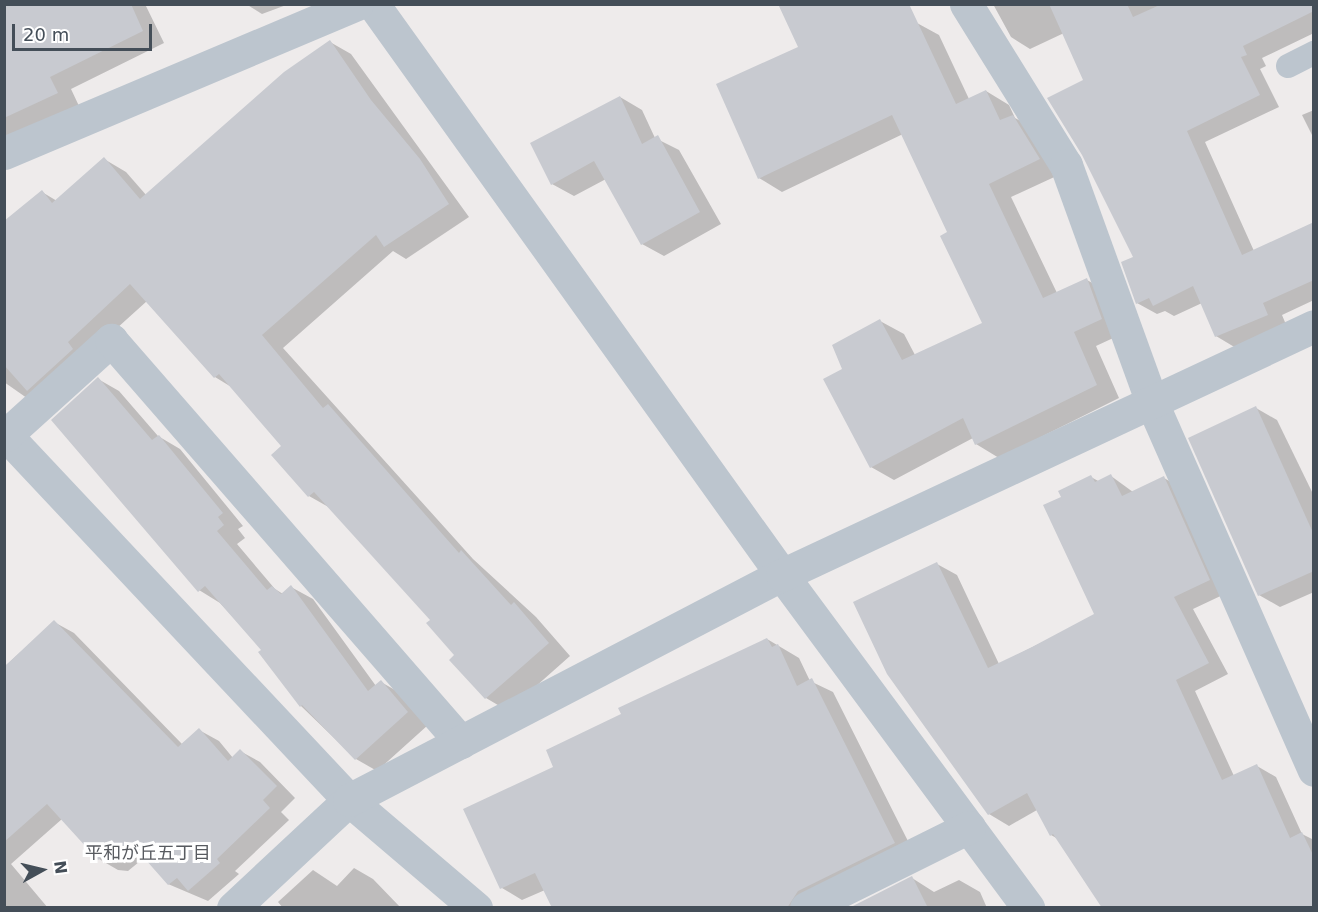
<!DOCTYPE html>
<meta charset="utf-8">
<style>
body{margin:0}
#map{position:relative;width:1318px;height:912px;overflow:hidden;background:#eeebeb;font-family:"DejaVu Sans","Noto Sans JP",sans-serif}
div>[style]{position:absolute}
.shadow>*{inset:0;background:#0003}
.building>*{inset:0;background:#c8cad0}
.lane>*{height:24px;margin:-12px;padding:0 12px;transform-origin:12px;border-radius:12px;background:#bcc5ce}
.street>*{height:33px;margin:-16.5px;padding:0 16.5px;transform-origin:16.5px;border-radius:16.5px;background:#bcc5ce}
span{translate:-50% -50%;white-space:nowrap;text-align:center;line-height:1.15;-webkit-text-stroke:6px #fff;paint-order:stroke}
.neighbourhood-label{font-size:18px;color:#585b60}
.frame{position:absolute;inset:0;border:6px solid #444e58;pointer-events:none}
.north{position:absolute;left:12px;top:840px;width:60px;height:60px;-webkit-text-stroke:4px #fff;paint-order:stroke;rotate:82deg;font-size:16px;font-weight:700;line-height:24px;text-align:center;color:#444e58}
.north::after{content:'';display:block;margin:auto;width:21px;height:27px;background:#444e58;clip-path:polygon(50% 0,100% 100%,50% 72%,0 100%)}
.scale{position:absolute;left:12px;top:24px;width:140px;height:27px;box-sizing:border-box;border:3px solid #444e58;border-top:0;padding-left:8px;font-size:18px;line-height:21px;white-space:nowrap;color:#444e58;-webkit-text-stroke:4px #fff;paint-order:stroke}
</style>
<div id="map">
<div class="shadow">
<div style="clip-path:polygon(4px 4px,145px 4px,164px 43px,71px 89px,79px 106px,4px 141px)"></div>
<div style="clip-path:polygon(246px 4px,289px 4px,262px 14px)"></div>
<div style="clip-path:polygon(993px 4px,1314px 4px,1314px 33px,1262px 58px,1266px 66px,1260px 69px,1279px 107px,1205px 142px,1254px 251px,1314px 230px,1314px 300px,1282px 315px,1287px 327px,1236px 348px,1216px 336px,1202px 303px,1174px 316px,1165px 311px,1157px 314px,1137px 303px,1135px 258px,1085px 81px,1064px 33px,1030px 49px,1011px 37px)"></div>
<div style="clip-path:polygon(917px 23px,939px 35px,969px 99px,986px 91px,1009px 105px,1015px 118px,1036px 130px,1063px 173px,1011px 197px,1057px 293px,1087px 280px,1110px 293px,1124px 333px,1096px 346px,1119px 398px,999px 458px,976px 444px,973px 438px,894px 480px,871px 467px,844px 370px,880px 321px,904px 334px,915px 355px,984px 324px,949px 233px,903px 134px,782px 192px,759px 178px)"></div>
<div style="clip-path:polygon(330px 42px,351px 54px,469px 217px,406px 259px,393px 251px,283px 348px,473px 559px,536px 617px,570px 656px,508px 711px,486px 698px,452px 660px,456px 656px,432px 620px,332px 509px,309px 496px,283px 446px,233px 388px,215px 377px,147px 301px,34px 403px,4px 382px,4px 223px,42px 192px,57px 201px,104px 159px,126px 172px,147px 196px)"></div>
<div style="clip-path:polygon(620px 97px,642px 110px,655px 138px,679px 150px,721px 224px,664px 256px,642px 244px,606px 179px,574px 196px,552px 184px)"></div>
<div style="clip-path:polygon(1314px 110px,1314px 139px,1302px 115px)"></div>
<div style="clip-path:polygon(98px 379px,119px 391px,158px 436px,180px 449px,243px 526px,238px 529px,245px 538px,237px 544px,275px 589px,283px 594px,291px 587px,313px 599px,376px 686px,381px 682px,402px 694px,428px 725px,377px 771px,356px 759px,301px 706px,264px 650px,220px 603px,199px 590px)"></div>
<div style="clip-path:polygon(1256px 408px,1277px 420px,1314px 496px,1314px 592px,1280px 607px,1259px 595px)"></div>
<div style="clip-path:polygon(1111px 476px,1133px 492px,1164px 478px,1183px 489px,1229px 592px,1193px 609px,1228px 674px,1195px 691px,1234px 776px,1257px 766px,1276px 777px,1302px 834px,1314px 840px,1314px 908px,1058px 839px,1051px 835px,1037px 810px,1009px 826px,989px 814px,889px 673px,937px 564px,957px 575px,999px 664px,1096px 615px,1063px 498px,1091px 477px,1100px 482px)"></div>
<div style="clip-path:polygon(54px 622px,74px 633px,182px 744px,199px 730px,219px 741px,233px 758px,240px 751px,260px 762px,295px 798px,281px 812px,289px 820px,235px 871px,239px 874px,208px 901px,168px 884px,145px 857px,128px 871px,118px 870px,99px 859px,62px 819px,11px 864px,48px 908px,4px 908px,4px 667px)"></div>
<div style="clip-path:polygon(767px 639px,799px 658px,810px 681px,833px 692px,915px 855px,815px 908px,553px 908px,545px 890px,522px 900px,502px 888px,555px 768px,623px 715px)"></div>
<div style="clip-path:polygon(354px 868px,373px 879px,401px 908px,283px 908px,278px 902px,313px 870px,337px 886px)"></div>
<div style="clip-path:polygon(912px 878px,934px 892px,959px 880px,980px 892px,987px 908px,852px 908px)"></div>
</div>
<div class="building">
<div style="clip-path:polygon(4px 4px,131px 4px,143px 31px,50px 77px,58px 93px,4px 118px)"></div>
<div style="clip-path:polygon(778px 4px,909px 4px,956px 104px,986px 90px,1000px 120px,1013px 115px,1040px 159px,989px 184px,1043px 298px,1087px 278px,1102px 319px,1074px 332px,1097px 385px,975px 445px,963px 418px,870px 468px,823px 379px,842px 369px,832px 345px,880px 319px,902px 360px,982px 323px,940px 236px,947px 232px,892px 115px,758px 179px,716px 84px,798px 47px)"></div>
<div style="clip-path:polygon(1049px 4px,1127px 4px,1133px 17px,1162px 4px,1314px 4px,1314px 11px,1243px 46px,1247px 55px,1241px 57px,1260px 95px,1187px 131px,1242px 255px,1314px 222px,1314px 280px,1263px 303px,1268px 315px,1215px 337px,1193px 286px,1153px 306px,1149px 298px,1136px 304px,1121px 262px,1133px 257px,1082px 155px,1047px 98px,1083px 80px)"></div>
<div style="clip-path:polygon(330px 40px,371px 100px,420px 159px,449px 204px,384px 247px,376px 235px,262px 335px,323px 408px,328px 404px,459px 553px,461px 550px,511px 605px,514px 602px,549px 643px,485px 699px,449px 660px,454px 655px,426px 623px,430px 620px,314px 492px,308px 497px,271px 455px,281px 446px,219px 374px,214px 378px,130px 284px,68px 342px,73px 349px,27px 391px,4px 365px,4px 221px,42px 190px,52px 203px,104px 157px,140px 199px,284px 72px)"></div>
<div style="clip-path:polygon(620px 96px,642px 144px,658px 135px,700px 212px,641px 245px,594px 161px,551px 185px,530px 143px)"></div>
<div style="clip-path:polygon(98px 377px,152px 440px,159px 435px,223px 513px,218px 517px,224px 525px,217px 531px,267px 590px,272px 586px,281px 594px,291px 585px,368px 691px,381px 680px,408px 712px,355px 760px,302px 705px,300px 707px,258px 652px,261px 650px,205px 586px,198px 592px,51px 420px)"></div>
<div style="clip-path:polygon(1256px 406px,1314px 535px,1314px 571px,1258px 596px,1188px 438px)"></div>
<div style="clip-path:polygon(1111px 474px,1122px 496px,1164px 476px,1210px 580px,1174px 597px,1209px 663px,1176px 680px,1222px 780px,1257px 764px,1290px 838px,1302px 832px,1314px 857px,1314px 908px,1102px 908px,1053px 834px,1050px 836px,1027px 793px,988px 815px,887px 674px,853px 602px,937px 562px,988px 668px,1032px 647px,1094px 614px,1043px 505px,1061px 497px,1058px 491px,1091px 475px,1095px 482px)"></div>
<div style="clip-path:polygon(54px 620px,178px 747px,199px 728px,228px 761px,240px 749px,277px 786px,263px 800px,270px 808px,217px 859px,220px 863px,188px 891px,177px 878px,168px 885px,130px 842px,107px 861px,103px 856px,98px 860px,47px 804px,4px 842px,4px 667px)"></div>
<div style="clip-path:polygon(767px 638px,772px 647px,778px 644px,797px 686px,812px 678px,895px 843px,798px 891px,787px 908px,552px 908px,535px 873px,500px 889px,463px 809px,553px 767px,546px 750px,621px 714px,618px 708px)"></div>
<div style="clip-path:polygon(912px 876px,928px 908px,849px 908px)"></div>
</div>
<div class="lane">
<div style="left:1288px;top:66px;width:29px;rotate:-27deg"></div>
</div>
<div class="street">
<div style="left:373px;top:4px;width:702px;rotate:54.39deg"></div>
<div style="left:782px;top:575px;width:414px;rotate:53.5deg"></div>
<div style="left:966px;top:4px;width:190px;rotate:58.2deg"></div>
<div style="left:1066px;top:165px;width:253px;rotate:70.1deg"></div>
<div style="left:1152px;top:403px;width:401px;rotate:66.2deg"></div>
<div style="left:4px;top:153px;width:383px;rotate:-22.9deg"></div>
<div style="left:4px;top:433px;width:504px;rotate:46.77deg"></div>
<div style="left:349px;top:800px;width:167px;rotate:40.4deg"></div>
<div style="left:6px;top:435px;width:142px;rotate:-42.1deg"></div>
<div style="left:111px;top:340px;width:533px;rotate:48.96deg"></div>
<div style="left:233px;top:908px;width:158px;rotate:-43deg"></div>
<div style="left:349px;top:800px;width:488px;rotate:-27.5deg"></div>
<div style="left:782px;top:575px;width:587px;rotate:-25.08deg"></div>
<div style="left:806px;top:908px;width:182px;rotate:-26.4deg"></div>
</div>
<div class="neighbourhood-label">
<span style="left:148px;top:853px">平和が丘五丁目</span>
</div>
<div class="frame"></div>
<div class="north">N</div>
<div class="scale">20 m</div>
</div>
